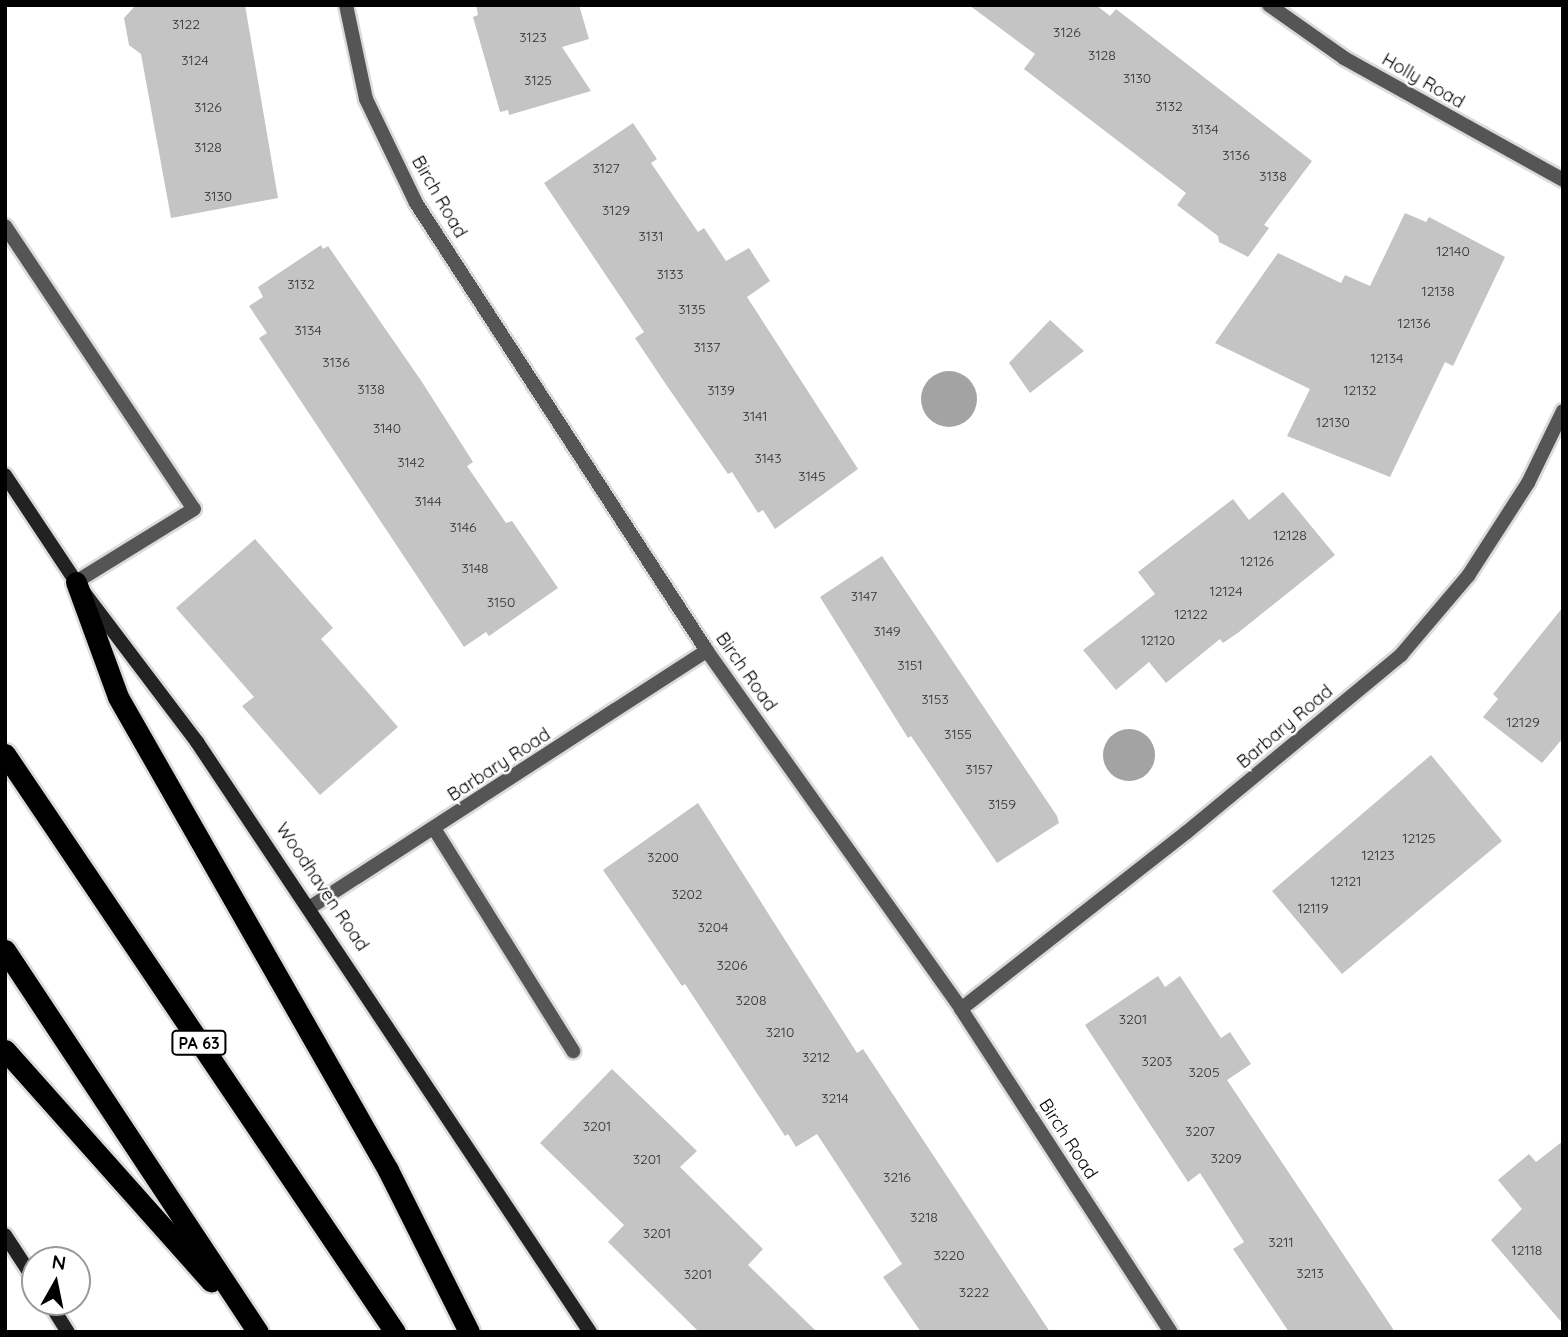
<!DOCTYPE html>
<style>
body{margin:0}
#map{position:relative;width:1568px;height:1337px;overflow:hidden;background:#fff;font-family:Quicksand,sans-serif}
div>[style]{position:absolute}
.water>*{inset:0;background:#a3a3a3}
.round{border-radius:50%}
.building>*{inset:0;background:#c4c4c4}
.roads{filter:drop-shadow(2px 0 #dbdbdb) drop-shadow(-2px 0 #dbdbdb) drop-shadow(0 2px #dbdbdb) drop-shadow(0 -2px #dbdbdb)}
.service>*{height:14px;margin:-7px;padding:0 7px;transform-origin:7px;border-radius:7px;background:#555}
.minor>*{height:14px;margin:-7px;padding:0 7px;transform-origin:7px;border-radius:7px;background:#555}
.secondary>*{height:14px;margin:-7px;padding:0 7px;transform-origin:7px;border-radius:7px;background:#222}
.motorway>*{height:21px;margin:-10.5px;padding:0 10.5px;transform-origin:10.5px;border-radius:10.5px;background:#000}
span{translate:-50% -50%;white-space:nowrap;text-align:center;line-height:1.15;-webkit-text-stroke:5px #fff;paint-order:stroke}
.number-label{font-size:14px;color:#313131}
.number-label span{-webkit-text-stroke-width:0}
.shield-label span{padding:2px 5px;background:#fff;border:2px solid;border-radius:5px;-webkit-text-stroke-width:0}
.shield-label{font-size:16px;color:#000;font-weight:700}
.street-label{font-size:18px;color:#000}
.frame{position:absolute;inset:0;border:7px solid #000;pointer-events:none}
.north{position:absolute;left:21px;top:1246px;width:70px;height:70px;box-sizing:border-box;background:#fff;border:2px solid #999;border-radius:50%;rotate:9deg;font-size:19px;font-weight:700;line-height:28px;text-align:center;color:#000}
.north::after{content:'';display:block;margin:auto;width:24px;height:32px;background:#000;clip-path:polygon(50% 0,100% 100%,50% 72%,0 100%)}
</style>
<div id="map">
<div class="water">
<div class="round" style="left:921px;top:371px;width:56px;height:56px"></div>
<div class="round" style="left:1103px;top:729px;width:52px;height:52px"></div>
</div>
<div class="building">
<div style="clip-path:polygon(136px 5px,245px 5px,278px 198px,171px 218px,141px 54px,129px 45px,124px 18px)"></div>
<div style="clip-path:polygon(476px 5px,579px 5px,589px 39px,562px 47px,591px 91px,509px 115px,508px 110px,500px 112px,473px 17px,478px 15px)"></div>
<div style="clip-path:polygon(969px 5px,1096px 5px,1110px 16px,1116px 9px,1312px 161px,1264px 225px,1269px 228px,1248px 257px,1219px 242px,1218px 236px,1177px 205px,1186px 193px,1024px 69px,1035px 54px)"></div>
<div style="clip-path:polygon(633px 123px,657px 159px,651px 163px,698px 232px,704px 228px,726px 261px,749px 248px,770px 281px,747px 297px,858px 469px,775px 529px,763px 510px,758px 513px,732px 472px,728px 474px,665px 383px,635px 338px,644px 332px,544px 183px)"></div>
<div style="clip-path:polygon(1405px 213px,1426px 222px,1429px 217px,1505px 257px,1453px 366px,1445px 362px,1390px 477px,1287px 436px,1310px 389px,1215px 343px,1278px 253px,1341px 283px,1345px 275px,1370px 286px)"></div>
<div style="clip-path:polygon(321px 245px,323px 249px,328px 246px,422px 382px,473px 462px,467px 466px,506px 523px,512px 521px,558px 588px,489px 636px,486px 632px,464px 647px,259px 338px,267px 333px,249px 306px,263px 297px,258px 287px)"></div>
<div style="clip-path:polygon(1050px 320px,1084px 351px,1030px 393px,1009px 363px)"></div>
<div style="clip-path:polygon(1283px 492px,1335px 555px,1239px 632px,1223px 643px,1220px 639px,1166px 683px,1149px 662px,1116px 690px,1083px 650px,1155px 594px,1138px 572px,1233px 499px,1249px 520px)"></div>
<div style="clip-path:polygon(255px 539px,333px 628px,321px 639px,398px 727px,320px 795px,242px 706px,254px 697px,176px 608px)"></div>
<div style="clip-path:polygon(882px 556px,1057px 816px,1059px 823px,997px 863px,911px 736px,908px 738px,820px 597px)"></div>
<div style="clip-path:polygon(1563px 607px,1563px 738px,1542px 763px,1483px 717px,1498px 699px,1493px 694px)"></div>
<div style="clip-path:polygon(1431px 755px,1502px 841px,1342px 974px,1272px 891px)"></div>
<div style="clip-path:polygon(698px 803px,857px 1053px,863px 1049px,1050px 1332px,921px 1332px,883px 1277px,902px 1264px,817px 1134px,796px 1147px,788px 1134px,785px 1136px,685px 984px,682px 986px,603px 870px)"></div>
<div style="clip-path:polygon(1158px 976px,1165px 987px,1180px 976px,1221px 1038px,1230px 1032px,1251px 1064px,1227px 1080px,1395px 1332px,1289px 1332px,1233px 1249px,1244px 1242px,1200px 1173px,1188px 1182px,1085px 1025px)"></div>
<div style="clip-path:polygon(612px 1069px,697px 1151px,680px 1167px,763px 1249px,748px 1265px,817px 1332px,699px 1332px,608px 1242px,624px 1225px,540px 1143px)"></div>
<div style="clip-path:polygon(1563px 1141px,1563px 1324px,1491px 1240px,1522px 1209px,1498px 1180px,1529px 1154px,1536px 1162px)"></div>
</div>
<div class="roads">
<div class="service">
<div style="left:5px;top:226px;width:340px;rotate:56.3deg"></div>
<div style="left:194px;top:509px;width:139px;rotate:148.3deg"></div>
<div style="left:435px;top:830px;width:261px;rotate:58deg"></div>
</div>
<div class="minor">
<div style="left:346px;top:5px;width:96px;rotate:78deg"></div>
<div style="left:366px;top:99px;width:115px;rotate:64.3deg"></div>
<div style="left:416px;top:203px;width:534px;rotate:56.99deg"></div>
<div style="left:707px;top:651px;width:439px;rotate:54.6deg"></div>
<div style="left:961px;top:1009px;width:385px;rotate:57deg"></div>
<div style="left:1269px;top:5px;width:92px;rotate:35.2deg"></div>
<div style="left:1344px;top:58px;width:251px;rotate:29.1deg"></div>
<div style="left:309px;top:908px;width:474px;rotate:-32.9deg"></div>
<div style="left:961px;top:1009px;width:287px;rotate:-38.1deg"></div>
<div style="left:1187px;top:832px;width:278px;rotate:-39.6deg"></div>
<div style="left:1401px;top:655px;width:104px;rotate:-49.7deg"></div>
<div style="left:1468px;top:576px;width:111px;rotate:-57.2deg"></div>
<div style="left:1528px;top:483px;width:80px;rotate:-64.1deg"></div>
</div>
<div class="secondary">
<div style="left:5px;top:475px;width:128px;rotate:56.4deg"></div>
<div style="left:76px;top:582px;width:201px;rotate:52.9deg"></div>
<div style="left:197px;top:742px;width:709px;rotate:56.33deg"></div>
<div style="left:5px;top:1235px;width:55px;rotate:56.9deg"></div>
<div style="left:49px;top:1302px;width:36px;rotate:58deg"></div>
</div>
<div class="motorway">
<div style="left:76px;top:582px;width:122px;rotate:69.9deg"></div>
<div style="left:118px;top:697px;width:545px;rotate:60.28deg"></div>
<div style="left:388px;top:1170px;width:181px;rotate:63.4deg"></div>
<div style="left:5px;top:754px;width:697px;rotate:55.99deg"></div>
<div style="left:5px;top:950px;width:458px;rotate:56.5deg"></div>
<div style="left:5px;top:1050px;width:310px;rotate:48.3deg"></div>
</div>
</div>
<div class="number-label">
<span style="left:186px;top:24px">3122</span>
<span style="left:1067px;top:32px">3126</span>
<span style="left:533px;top:37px">3123</span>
<span style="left:1102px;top:55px">3128</span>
<span style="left:195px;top:60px">3124</span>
<span style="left:1137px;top:78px">3130</span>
<span style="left:538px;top:80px">3125</span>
<span style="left:1169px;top:106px">3132</span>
<span style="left:208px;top:107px">3126</span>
<span style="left:1205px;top:129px">3134</span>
<span style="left:208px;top:147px">3128</span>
<span style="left:1236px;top:155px">3136</span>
<span style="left:606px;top:168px">3127</span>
<span style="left:1273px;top:176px">3138</span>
<span style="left:218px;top:196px">3130</span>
<span style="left:616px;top:210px">3129</span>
<span style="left:651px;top:236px">3131</span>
<span style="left:1453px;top:251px">12140</span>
<span style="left:670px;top:274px">3133</span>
<span style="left:301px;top:284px">3132</span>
<span style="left:1438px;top:291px">12138</span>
<span style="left:692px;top:309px">3135</span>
<span style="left:1414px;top:323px">12136</span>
<span style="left:308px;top:330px">3134</span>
<span style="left:707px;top:347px">3137</span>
<span style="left:1387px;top:358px">12134</span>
<span style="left:336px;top:362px">3136</span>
<span style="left:371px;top:389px">3138</span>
<span style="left:721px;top:390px">3139</span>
<span style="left:1360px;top:390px">12132</span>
<span style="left:755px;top:416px">3141</span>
<span style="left:1333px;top:422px">12130</span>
<span style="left:387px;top:428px">3140</span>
<span style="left:768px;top:458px">3143</span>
<span style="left:411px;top:462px">3142</span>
<span style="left:812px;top:476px">3145</span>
<span style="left:428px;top:501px">3144</span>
<span style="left:463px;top:527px">3146</span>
<span style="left:1290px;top:535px">12128</span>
<span style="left:1257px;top:561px">12126</span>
<span style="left:475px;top:568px">3148</span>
<span style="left:1226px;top:591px">12124</span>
<span style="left:864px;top:596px">3147</span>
<span style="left:501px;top:602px">3150</span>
<span style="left:1191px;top:614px">12122</span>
<span style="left:887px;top:631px">3149</span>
<span style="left:1158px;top:640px">12120</span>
<span style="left:910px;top:665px">3151</span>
<span style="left:935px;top:699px">3153</span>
<span style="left:1523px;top:722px">12129</span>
<span style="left:958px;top:734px">3155</span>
<span style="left:979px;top:769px">3157</span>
<span style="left:1002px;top:804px">3159</span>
<span style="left:1419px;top:838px">12125</span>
<span style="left:1378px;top:855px">12123</span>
<span style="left:663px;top:857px">3200</span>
<span style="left:1346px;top:881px">12121</span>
<span style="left:687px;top:894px">3202</span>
<span style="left:1313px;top:908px">12119</span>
<span style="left:713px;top:927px">3204</span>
<span style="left:732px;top:965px">3206</span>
<span style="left:751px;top:1000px">3208</span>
<span style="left:1133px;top:1019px">3201</span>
<span style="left:780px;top:1032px">3210</span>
<span style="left:816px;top:1057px">3212</span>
<span style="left:1157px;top:1061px">3203</span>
<span style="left:1204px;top:1072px">3205</span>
<span style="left:835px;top:1098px">3214</span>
<span style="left:597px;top:1126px">3201</span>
<span style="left:1200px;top:1131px">3207</span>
<span style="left:1226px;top:1158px">3209</span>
<span style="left:647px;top:1159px">3201</span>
<span style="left:897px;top:1177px">3216</span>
<span style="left:924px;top:1217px">3218</span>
<span style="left:657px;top:1233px">3201</span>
<span style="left:1281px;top:1242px">3211</span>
<span style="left:1527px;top:1250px">12118</span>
<span style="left:949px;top:1255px">3220</span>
<span style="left:1310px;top:1273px">3213</span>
<span style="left:698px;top:1274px">3201</span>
<span style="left:974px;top:1292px">3222</span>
</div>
<div class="shield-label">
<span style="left:199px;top:1043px">PA 63</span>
</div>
<div class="street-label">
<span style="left:1423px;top:81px;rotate:30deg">Holly Road</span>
<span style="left:439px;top:197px;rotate:60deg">Birch Road</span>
<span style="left:746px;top:672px;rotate:55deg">Birch Road</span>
<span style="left:1285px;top:727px;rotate:-40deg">Barbary Road</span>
<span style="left:499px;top:765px;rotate:-33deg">Barbary Road</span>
<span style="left:322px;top:887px;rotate:56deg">Woodhaven Road</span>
<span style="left:1068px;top:1139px;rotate:57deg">Birch Road</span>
</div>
<div class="frame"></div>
<div class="north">N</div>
</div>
